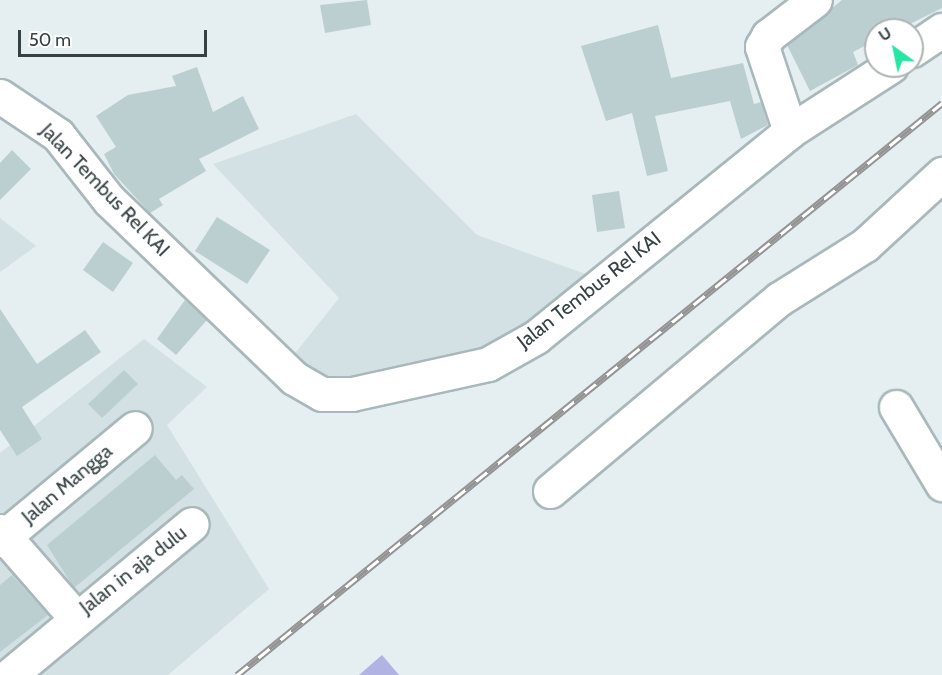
<!DOCTYPE html>
<style>
body{margin:0}
#map{position:relative;width:942px;height:675px;overflow:hidden;background:#e5eef1;font-family:Cabin,sans-serif}
div>[style]{position:absolute}
.residential>*{inset:0;background:#d3e1e4}
.green>*{inset:0;background:#b1b3e2}
.building>*{inset:0;background:#bbcfd1}
.roads{filter:drop-shadow(2px 0 #a8b8bb) drop-shadow(-2px 0 #a8b8bb) drop-shadow(0 2px #a8b8bb) drop-shadow(0 -2px #a8b8bb)}
.minor>*{height:33px;margin:-16.5px;padding:0 16.5px;transform-origin:16.5px;border-radius:16.5px;background:#fff}
.rail>*{height:7px;margin-top:-3.5px;transform-origin:0;background:repeating-linear-gradient(90deg,#fff 0 14px,#949494 0 28px);box-sizing:border-box;border-block:2px solid #949494}
span{translate:-50% -50%;white-space:nowrap;text-align:center;line-height:1.15;-webkit-text-stroke:4.5px #fff;paint-order:stroke}
.street-label{font-size:20px;color:#354142}
.north{position:absolute;left:864px;top:18px;width:60px;height:60px;box-sizing:border-box;background:#fff;border:2px solid #aeb3b3;border-radius:50%;rotate:327deg;font-size:16px;font-weight:700;line-height:24px;text-align:center;color:#354142}
.north::after{content:'';display:block;margin:auto;width:21px;height:27px;background:#25e7a2;clip-path:polygon(50% 0,100% 100%,50% 72%,0 100%)}
.scale{position:absolute;left:18px;top:30px;width:189px;height:27px;box-sizing:border-box;border:3px solid #354142;border-top:0;padding-left:8px;font-size:18px;line-height:21px;white-space:nowrap;color:#354142;-webkit-text-stroke:4px #fff;paint-order:stroke}
</style>
<div id="map">
<div class="residential">
<div style="clip-path:polygon(356px 114px,477px 235px,594px 277px,486px 358px,329px 384px,293px 356px,339px 298px,213px 164px)"></div>
<div style="clip-path:polygon(0 218px,36px 246px,0 272px)"></div>
<div style="clip-path:polygon(144px 339px,207px 387px,167px 425px,269px 589px,168px 675px,0 675px,0 453px)"></div>
</div>
<div class="green">
<div style="clip-path:polygon(382px 655px,399px 675px,359px 675px)"></div>
</div>
<div class="building">
<div style="clip-path:polygon(367px 0,371px 25px,325px 33px,320px 5px)"></div>
<div style="clip-path:polygon(842px 0,942px 0,942px 8px,898px 30px,876px 30px,876px 40px,853px 52px,858px 65px,810px 91px,787px 45px)"></div>
<div style="clip-path:polygon(658px 25px,671px 78px,743px 63px,754px 104px,761px 102px,768px 125px,741px 139px,730px 101px,655px 116px,668px 171px,647px 176px,632px 113px,606px 121px,581px 46px)"></div>
<div style="clip-path:polygon(197px 67px,213px 112px,243px 96px,259px 129px,199px 159px,206px 171px,159px 199px,163px 205px,150px 213px,114px 174px,104px 154px,116px 147px,96px 116px,128px 95px,176px 86px,172px 76px)"></div>
<div style="clip-path:polygon(12px 150px,31px 169px,0 200px,0 163px)"></div>
<div style="clip-path:polygon(619px 191px,625px 228px,597px 232px,592px 195px)"></div>
<div style="clip-path:polygon(217px 217px,270px 250px,247px 284px,195px 251px)"></div>
<div style="clip-path:polygon(103px 242px,133px 263px,113px 292px,83px 270px)"></div>
<div style="clip-path:polygon(185px 300px,207px 320px,176px 355px,157px 339px)"></div>
<div style="clip-path:polygon(0 309px,37px 364px,85px 330px,101px 352px,22px 407px,42px 439px,17px 456px,0 430px)"></div>
<div style="clip-path:polygon(124px 370px,138px 384px,102px 418px,88px 404px)"></div>
<div style="clip-path:polygon(155px 455px,176px 480px,182px 475px,194px 489px,74px 588px,47px 545px)"></div>
<div style="clip-path:polygon(12px 575px,48px 615px,0 652px,0 585px)"></div>
</div>
<div class="roads">
<div class="minor">
<div style="left:912px;top:50px;width:36px;rotate:-34deg"></div>
<div style="left:0;top:96px;width:70px;rotate:33.9deg"></div>
<div style="left:58px;top:135px;width:83px;rotate:51.9deg"></div>
<div style="left:109px;top:200px;width:257px;rotate:43.9deg"></div>
<div style="left:294px;top:378px;width:32px;rotate:30deg"></div>
<div style="left:322px;top:394px;width:30px"></div>
<div style="left:352px;top:394px;width:139px;rotate:-12.4deg"></div>
<div style="left:488px;top:364px;width:55px;rotate:-29.4deg"></div>
<div style="left:536px;top:337px;width:327px;rotate:-39deg"></div>
<div style="left:790px;top:131px;width:120px;rotate:-32.8deg"></div>
<div style="left:790px;top:131px;width:89px;rotate:-108.4deg"></div>
<div style="left:762px;top:47px;width:13px;rotate:-61deg"></div>
<div style="left:768px;top:36px;width:59px;rotate:-37.5deg"></div>
<div style="left:896px;top:407px;width:90px;rotate:59.1deg"></div>
<div style="left:550px;top:491px;width:299px;rotate:-40deg"></div>
<div style="left:779px;top:299px;width:102px;rotate:-32.1deg"></div>
<div style="left:865px;top:245px;width:105px;rotate:-42.7deg"></div>
<div style="left:0;top:531px;width:114px;rotate:48.9deg"></div>
<div style="left:0;top:540px;width:175px;rotate:-39.7deg"></div>
<div style="left:10px;top:675px;width:236px;rotate:-39.7deg"></div>
</div>
</div>
<div class="rail">
<div style="left:237px;top:675px;width:908px;rotate:-39.05deg"></div>
</div>
<div class="street-label">
<span style="left:105px;top:190px;rotate:46deg">Jalan Tembus Rel KAI</span>
<span style="left:589px;top:290px;rotate:-38deg">Jalan Tembus Rel KAI</span>
<span style="left:67px;top:484px;rotate:-40deg">Jalan Mangga</span>
<span style="left:133px;top:570px;rotate:-38deg">Jalan in aja dulu</span>
</div>
<div class="north">U</div>
<div class="scale">50 m</div>
</div>
